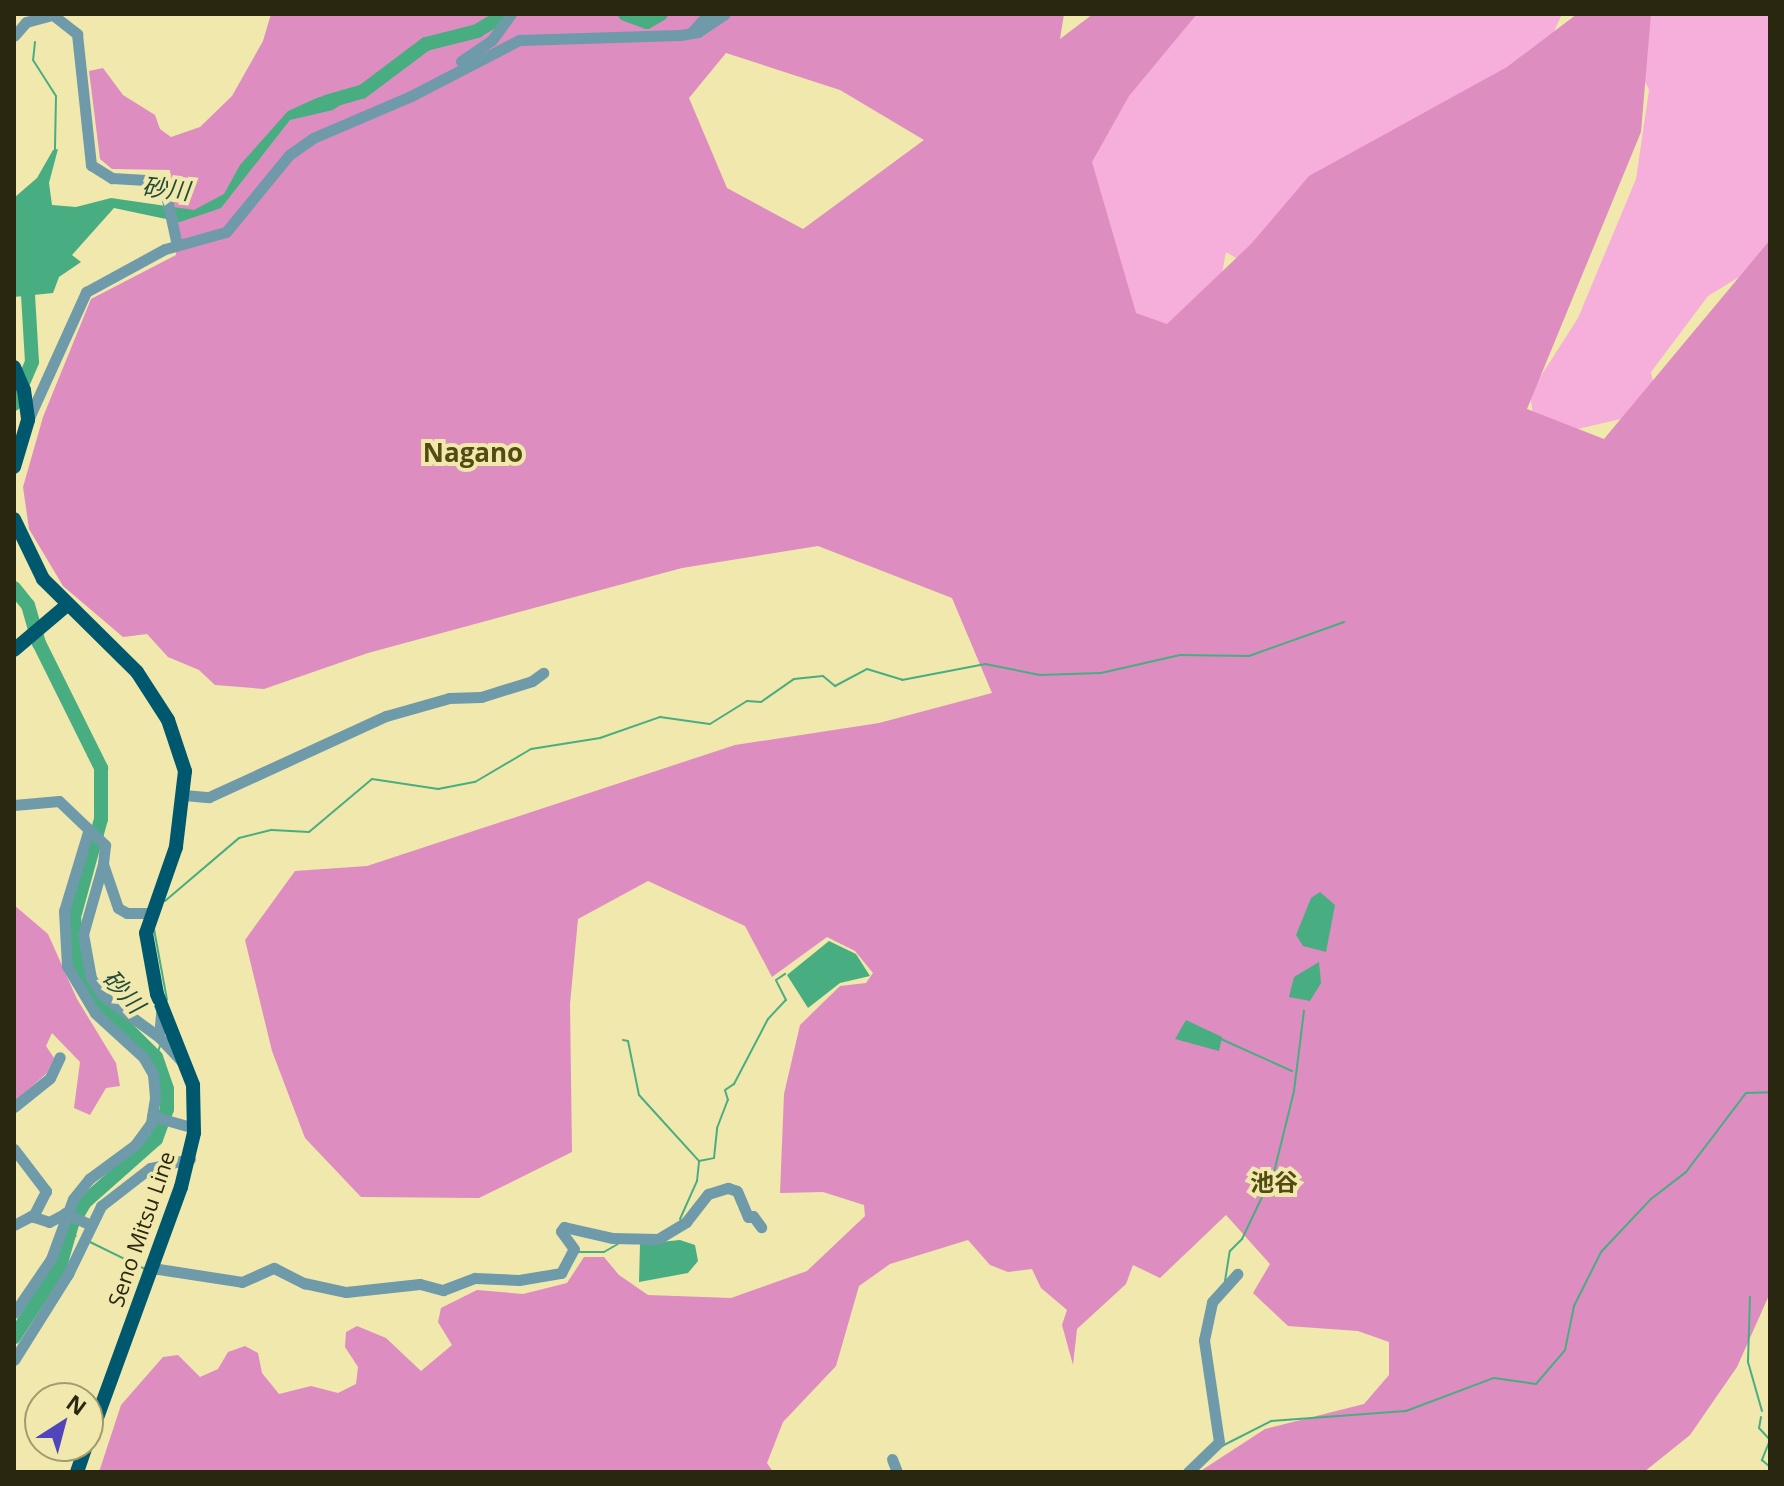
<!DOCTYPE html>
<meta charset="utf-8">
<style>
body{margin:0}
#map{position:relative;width:1784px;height:1486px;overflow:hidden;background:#f0e8ad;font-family:"Open Sans","Noto Sans JP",sans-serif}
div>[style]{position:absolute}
.green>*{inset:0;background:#f6afdb}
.forest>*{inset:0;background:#dd8dc0}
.water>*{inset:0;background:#48ae81}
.stream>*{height:2px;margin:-1px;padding:0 1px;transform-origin:1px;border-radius:1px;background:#48ae81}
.river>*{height:14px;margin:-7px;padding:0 7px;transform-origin:7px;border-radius:7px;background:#48ae81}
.minor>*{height:11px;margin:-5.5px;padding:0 5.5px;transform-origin:5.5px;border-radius:5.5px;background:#6e9aaa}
.major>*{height:14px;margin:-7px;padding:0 7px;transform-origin:7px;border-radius:7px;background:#00586e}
span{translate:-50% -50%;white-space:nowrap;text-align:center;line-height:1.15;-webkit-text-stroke:8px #f0e8ad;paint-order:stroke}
.street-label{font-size:22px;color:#2a2710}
.water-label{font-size:24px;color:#224c39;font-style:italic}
.neighbourhood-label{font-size:24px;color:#534b11;font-weight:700}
.quarter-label{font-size:26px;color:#534b11;font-weight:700}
.frame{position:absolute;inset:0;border:16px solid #2a2710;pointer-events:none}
.north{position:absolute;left:24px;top:1382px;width:80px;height:80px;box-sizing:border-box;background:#f0e8ad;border:2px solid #a19b6e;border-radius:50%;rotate:36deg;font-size:22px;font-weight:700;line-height:32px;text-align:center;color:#2a2710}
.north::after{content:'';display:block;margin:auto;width:28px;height:36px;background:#5145bc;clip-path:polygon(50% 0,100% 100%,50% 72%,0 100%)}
</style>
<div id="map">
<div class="green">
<div style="clip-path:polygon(1137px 14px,1562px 14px,1551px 38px,1246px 264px,1226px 252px,1220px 284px,1154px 356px,1056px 199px)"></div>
<div style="clip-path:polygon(1640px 14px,1770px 14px,1770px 258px,1708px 296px,1651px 372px,1654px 386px,1638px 415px,1569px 431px,1533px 415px,1530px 393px,1578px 318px,1636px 179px,1649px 90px,1629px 47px)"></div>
</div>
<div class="forest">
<div style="clip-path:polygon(evenodd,271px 14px,1064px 14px,1060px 39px,1093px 14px,1197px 14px,1129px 96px,1092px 162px,1136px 313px,1167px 324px,1251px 244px,1309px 176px,1507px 67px,1577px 14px,1651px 14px,1641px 132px,1527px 409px,1604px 439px,1770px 240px,1770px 1293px,1737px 1367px,1690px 1435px,1644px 1472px,1199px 1472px,1265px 1429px,1364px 1404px,1389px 1375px,1389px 1342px,1358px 1331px,1288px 1326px,1253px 1293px,1270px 1264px,1226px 1215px,1160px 1278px,1133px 1265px,1126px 1284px,1077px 1329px,1073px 1365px,1062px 1325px,1067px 1310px,1041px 1288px,1032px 1269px,1008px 1272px,990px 1265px,968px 1240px,890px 1264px,859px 1286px,836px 1366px,783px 1422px,767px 1463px,773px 1472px,99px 1472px,121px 1405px,163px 1357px,178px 1355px,200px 1377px,218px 1369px,228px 1352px,245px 1346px,258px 1353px,262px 1373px,279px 1394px,311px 1386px,338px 1393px,356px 1384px,358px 1367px,345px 1347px,346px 1332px,357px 1326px,386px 1338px,421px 1371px,452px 1345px,438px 1322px,441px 1308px,477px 1290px,523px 1294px,567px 1283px,584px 1257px,604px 1257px,619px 1275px,648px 1295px,731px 1298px,807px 1271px,865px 1216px,864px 1205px,823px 1192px,780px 1193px,784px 1094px,800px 1025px,840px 986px,866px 983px,873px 973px,855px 951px,827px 937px,772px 977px,745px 926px,648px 881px,578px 919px,570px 1004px,572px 1152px,479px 1198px,361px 1197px,305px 1138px,272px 1051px,245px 940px,295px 871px,367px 866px,735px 745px,879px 723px,992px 693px,952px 598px,818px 546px,682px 568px,368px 653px,264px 689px,215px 685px,199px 670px,168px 657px,147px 634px,123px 637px,63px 586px,29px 529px,23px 487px,43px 417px,91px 299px,176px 255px,170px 170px,112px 169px,100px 159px,89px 71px,103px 68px,123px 95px,155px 115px,160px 129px,171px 137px,200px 127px,232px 96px,263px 41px,271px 14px,726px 53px,840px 90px,924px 140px,803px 229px,727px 188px,689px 98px,726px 53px)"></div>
<div style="clip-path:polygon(14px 905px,48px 934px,77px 999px,116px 1063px,120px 1086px,106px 1088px,90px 1115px,74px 1108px,80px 1062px,52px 1033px,46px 1046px,54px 1058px,47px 1073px,14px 1102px)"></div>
</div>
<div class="water">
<div style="clip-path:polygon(343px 96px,346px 101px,333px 110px,290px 120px,221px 208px,180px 222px,114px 208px,72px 255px,81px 262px,59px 277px,53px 293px,14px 297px,15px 197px,37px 178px,53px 150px,58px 149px,49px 183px,52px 205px,76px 207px,111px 198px,194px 210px,224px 194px,240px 165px,288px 111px,319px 97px)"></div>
<div style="clip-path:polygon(1320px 892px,1335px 905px,1326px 952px,1303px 946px,1296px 935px,1311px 898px)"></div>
<div style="clip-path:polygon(829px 941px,856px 954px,870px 976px,840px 983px,808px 1008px,787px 975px)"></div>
<div style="clip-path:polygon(1319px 962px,1321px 983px,1310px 1001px,1289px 997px,1294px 977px)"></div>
<div style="clip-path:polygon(1186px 1020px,1222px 1037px,1219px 1051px,1175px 1039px)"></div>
<div style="clip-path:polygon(680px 1240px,695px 1245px,698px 1261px,688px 1273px,639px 1282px,640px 1244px)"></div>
</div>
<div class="stream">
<div style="left:35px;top:42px;width:18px;rotate:96deg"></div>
<div style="left:33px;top:60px;width:43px;rotate:57.4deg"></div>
<div style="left:56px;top:96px;width:54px;rotate:91.1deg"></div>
<div style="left:165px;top:901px;width:97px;rotate:-40.4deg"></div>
<div style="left:239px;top:838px;width:34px;rotate:-14deg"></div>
<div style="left:272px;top:830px;width:37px;rotate:3deg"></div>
<div style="left:309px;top:832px;width:82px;rotate:-40.1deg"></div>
<div style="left:372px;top:779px;width:67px;rotate:8.6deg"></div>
<div style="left:438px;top:789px;width:38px;rotate:-11deg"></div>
<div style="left:475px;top:782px;width:65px;rotate:-30.5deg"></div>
<div style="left:531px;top:749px;width:70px;rotate:-9.1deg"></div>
<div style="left:600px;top:738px;width:64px;rotate:-19.3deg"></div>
<div style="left:660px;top:717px;width:50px;rotate:8deg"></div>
<div style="left:710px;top:724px;width:44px;rotate:-31.9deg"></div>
<div style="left:747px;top:701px;width:14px;rotate:4deg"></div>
<div style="left:761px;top:702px;width:40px;rotate:-34.9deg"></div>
<div style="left:794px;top:679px;width:29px;rotate:-6deg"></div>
<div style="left:823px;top:676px;width:16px;rotate:40deg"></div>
<div style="left:835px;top:686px;width:36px;rotate:-28deg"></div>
<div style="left:867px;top:669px;width:37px;rotate:17deg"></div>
<div style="left:902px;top:680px;width:85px;rotate:-10.9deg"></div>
<div style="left:985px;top:664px;width:56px;rotate:11.3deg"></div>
<div style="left:1040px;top:675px;width:61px;rotate:-1.9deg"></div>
<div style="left:1101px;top:673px;width:81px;rotate:-12.8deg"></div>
<div style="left:1180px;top:655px;width:69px;rotate:0.8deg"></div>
<div style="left:1249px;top:656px;width:101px;rotate:-19.7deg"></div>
<div style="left:154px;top:929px;width:72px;rotate:79.6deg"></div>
<div style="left:1221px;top:1039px;width:78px;rotate:24.3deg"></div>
<div style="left:623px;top:1040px;width:5px;rotate:11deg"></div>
<div style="left:628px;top:1041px;width:55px;rotate:78.5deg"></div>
<div style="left:639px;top:1095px;width:89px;rotate:47.7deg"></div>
<div style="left:156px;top:1057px;width:12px;rotate:-70deg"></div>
<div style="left:680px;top:1219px;width:42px;rotate:-65.9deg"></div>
<div style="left:697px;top:1181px;width:20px;rotate:-84deg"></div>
<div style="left:699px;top:1161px;width:15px;rotate:-11deg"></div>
<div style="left:714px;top:1158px;width:30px;rotate:-84deg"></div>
<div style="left:717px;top:1128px;width:30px;rotate:-69deg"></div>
<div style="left:728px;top:1100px;width:10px;rotate:-107deg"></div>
<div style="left:725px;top:1090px;width:11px;rotate:-34deg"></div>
<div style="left:734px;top:1084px;width:73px;rotate:-62.4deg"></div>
<div style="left:768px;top:1019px;width:26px;rotate:-47deg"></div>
<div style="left:786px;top:1000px;width:22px;rotate:-117deg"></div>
<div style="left:776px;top:980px;width:11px;rotate:-34deg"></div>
<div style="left:70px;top:1234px;width:6px;rotate:18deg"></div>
<div style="left:90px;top:1242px;width:61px;rotate:26.1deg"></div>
<div style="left:577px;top:1252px;width:27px"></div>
<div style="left:604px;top:1252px;width:16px;rotate:-30deg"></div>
<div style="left:1225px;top:1281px;width:30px;rotate:-81deg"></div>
<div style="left:1230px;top:1251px;width:17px;rotate:-45deg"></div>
<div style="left:1242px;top:1239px;width:74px;rotate:-64.5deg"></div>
<div style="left:1274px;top:1172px;width:83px;rotate:-76.1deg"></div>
<div style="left:1294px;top:1091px;width:81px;rotate:-82.9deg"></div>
<div style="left:1750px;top:1297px;width:65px;rotate:91.8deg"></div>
<div style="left:1748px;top:1362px;width:51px;rotate:74.1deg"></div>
<div style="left:1761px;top:1417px;width:11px;rotate:100deg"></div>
<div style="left:1759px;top:1428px;width:16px;rotate:47deg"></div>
<div style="left:1770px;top:1440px;width:22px;rotate:112deg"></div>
<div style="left:1762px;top:1460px;width:11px;rotate:41deg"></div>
<div style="left:1222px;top:1446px;width:55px;rotate:-27deg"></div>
<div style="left:1271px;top:1421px;width:135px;rotate:-4.2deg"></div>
<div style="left:1406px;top:1411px;width:94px;rotate:-20.6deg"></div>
<div style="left:1494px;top:1378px;width:42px;rotate:8.1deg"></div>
<div style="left:1536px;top:1384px;width:45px;rotate:-49.5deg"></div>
<div style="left:1565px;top:1350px;width:45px;rotate:-78.4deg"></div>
<div style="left:1574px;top:1306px;width:60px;rotate:-63.4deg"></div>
<div style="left:1601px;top:1252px;width:73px;rotate:-46.7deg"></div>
<div style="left:1651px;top:1199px;width:44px;rotate:-37.6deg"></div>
<div style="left:1686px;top:1172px;width:99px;rotate:-52.8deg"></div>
<div style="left:1746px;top:1093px;width:24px;rotate:-2deg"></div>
</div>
<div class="river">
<div style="left:625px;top:14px;width:23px;rotate:20deg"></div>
<div style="left:647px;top:22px;width:16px;rotate:-30deg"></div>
<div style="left:326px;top:102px;width:37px;rotate:-16deg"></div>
<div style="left:362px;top:92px;width:80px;rotate:-36.9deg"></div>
<div style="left:426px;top:44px;width:53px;rotate:-14.3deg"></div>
<div style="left:477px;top:31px;width:33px;rotate:-31deg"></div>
<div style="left:14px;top:404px;width:46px;rotate:-66.8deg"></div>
<div style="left:32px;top:362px;width:84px;rotate:-93.4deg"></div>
<div style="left:14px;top:588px;width:22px;rotate:51deg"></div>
<div style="left:28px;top:605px;width:40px;rotate:74deg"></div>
<div style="left:39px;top:643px;width:140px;rotate:63.6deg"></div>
<div style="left:101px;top:768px;width:51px;rotate:90deg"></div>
<div style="left:101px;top:819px;width:102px;rotate:105.4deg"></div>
<div style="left:74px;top:917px;width:54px;rotate:84.7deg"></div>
<div style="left:79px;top:971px;width:25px;rotate:61deg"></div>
<div style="left:91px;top:993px;width:91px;rotate:44.6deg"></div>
<div style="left:156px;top:1057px;width:34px;rotate:71deg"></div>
<div style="left:167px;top:1089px;width:20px;rotate:90deg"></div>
<div style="left:167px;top:1109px;width:32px;rotate:110deg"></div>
<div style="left:156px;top:1139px;width:95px;rotate:138.4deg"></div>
<div style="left:85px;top:1202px;width:26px;rotate:121deg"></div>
<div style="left:72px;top:1224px;width:44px;rotate:105.9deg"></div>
<div style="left:60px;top:1266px;width:85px;rotate:122.9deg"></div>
</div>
<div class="minor">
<div style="left:691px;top:33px;width:25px;rotate:-48deg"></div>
<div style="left:14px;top:36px;width:18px;rotate:-49deg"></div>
<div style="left:26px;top:22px;width:28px;rotate:-15deg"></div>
<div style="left:53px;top:15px;width:31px;rotate:38deg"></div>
<div style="left:77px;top:34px;width:132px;rotate:83.9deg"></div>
<div style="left:91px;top:165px;width:25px;rotate:32deg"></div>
<div style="left:112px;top:178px;width:51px;rotate:3.4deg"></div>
<div style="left:163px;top:181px;width:66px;rotate:77.7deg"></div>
<div style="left:461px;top:61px;width:37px;rotate:-34deg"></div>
<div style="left:492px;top:40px;width:32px;rotate:-54deg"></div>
<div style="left:28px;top:420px;width:141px;rotate:-65.6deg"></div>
<div style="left:86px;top:292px;width:90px;rotate:-28.6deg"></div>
<div style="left:165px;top:249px;width:63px;rotate:-15.6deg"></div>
<div style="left:226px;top:232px;width:99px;rotate:-50.7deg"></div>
<div style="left:289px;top:155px;width:29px;rotate:-35deg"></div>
<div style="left:313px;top:138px;width:107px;rotate:-23.2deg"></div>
<div style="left:411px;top:96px;width:122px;rotate:-27.4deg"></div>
<div style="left:519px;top:40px;width:161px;rotate:-1.8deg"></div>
<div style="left:680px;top:35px;width:18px;rotate:-9deg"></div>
<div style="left:698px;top:32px;width:32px;rotate:-34deg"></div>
<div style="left:184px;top:795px;width:25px;rotate:5deg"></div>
<div style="left:209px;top:797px;width:195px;rotate:-24.6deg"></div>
<div style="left:386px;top:716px;width:66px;rotate:-15.9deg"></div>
<div style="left:449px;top:698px;width:32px;rotate:-2deg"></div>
<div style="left:481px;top:697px;width:53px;rotate:-17.4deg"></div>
<div style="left:532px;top:681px;width:14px;rotate:-36deg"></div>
<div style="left:14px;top:805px;width:45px;rotate:-5.1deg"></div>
<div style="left:59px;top:801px;width:64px;rotate:43.7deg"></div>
<div style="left:105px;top:845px;width:19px;rotate:96deg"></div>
<div style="left:103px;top:864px;width:46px;rotate:71.2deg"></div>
<div style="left:118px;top:908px;width:10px;rotate:29deg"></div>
<div style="left:127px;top:913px;width:24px"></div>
<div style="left:103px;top:864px;width:73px;rotate:105.9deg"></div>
<div style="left:83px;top:934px;width:45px;rotate:79.7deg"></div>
<div style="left:91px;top:978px;width:22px;rotate:56deg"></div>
<div style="left:103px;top:996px;width:69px;rotate:36.2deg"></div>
<div style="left:159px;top:1037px;width:37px;rotate:47deg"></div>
<div style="left:159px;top:1037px;width:32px;rotate:-85deg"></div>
<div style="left:14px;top:1107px;width:46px;rotate:-38.9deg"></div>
<div style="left:50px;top:1078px;width:23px;rotate:-65deg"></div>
<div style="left:152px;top:1116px;width:44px;rotate:15.9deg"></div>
<div style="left:14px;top:1149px;width:53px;rotate:52.7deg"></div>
<div style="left:46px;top:1191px;width:29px;rotate:117deg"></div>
<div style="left:65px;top:1213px;width:26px;rotate:25deg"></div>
<div style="left:14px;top:1225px;width:19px;rotate:-28deg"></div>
<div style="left:31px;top:1216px;width:19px;rotate:18deg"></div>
<div style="left:49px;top:1222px;width:17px;rotate:-28deg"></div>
<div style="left:152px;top:1268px;width:91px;rotate:8.8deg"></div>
<div style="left:242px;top:1282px;width:35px;rotate:-24deg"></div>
<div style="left:274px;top:1268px;width:34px;rotate:27deg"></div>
<div style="left:304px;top:1283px;width:43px;rotate:12.1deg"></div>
<div style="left:346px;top:1292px;width:74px;rotate:-6.2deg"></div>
<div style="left:420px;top:1284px;width:24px;rotate:15deg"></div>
<div style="left:443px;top:1290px;width:34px;rotate:-21deg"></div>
<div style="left:475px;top:1278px;width:44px;rotate:2.6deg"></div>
<div style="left:519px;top:1280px;width:43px;rotate:-9.5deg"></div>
<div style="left:561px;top:1273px;width:27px;rotate:-62deg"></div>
<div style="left:574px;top:1249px;width:22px;rotate:-126deg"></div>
<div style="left:561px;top:1231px;width:5px;rotate:-53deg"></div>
<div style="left:564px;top:1227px;width:49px;rotate:12.9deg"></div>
<div style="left:612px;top:1238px;width:46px;rotate:1.2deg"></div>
<div style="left:658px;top:1239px;width:33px;rotate:-31deg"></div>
<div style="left:686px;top:1222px;width:36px;rotate:-52deg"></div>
<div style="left:708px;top:1194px;width:21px;rotate:-17deg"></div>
<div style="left:728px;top:1188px;width:9px;rotate:18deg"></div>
<div style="left:737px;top:1191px;width:28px;rotate:67deg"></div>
<div style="left:748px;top:1217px;width:5px;rotate:-11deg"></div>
<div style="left:753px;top:1216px;width:14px;rotate:54deg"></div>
<div style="left:14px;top:1313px;width:65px;rotate:-55.6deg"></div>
<div style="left:51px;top:1259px;width:64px;rotate:-69.9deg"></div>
<div style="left:73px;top:1199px;width:26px;rotate:-51deg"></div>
<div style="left:89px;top:1179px;width:57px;rotate:-36.5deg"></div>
<div style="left:135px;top:1145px;width:27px;rotate:-54deg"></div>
<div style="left:151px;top:1123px;width:26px;rotate:-81deg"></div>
<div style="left:155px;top:1097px;width:23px;rotate:-95deg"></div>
<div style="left:153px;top:1074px;width:20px;rotate:-120deg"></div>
<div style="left:143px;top:1057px;width:65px;rotate:-137.5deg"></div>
<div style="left:95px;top:1013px;width:55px;rotate:-120.8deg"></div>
<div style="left:67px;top:966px;width:55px;rotate:-93.1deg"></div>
<div style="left:64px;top:911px;width:83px;rotate:-73.1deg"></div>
<div style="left:14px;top:1360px;width:102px;rotate:-57.9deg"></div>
<div style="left:68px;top:1274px;width:76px;rotate:-64.1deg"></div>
<div style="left:101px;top:1206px;width:62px;rotate:-37.8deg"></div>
<div style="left:150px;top:1168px;width:41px;rotate:-12.7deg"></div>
<div style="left:892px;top:1459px;width:14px;rotate:69deg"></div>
<div style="left:1188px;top:1472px;width:43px;rotate:-44.1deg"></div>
<div style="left:1219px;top:1442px;width:103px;rotate:-98.4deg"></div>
<div style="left:1204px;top:1340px;width:39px;rotate:-78deg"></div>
<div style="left:1212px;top:1302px;width:38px;rotate:-48deg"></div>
</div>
<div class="major">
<div style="left:14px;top:367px;width:25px;rotate:67deg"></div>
<div style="left:24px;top:390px;width:30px;rotate:82deg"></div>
<div style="left:28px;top:420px;width:49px;rotate:106.6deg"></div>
<div style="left:14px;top:519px;width:67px;rotate:64.2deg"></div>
<div style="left:43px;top:579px;width:132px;rotate:44.7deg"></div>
<div style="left:137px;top:672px;width:57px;rotate:57.1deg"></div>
<div style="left:168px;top:720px;width:54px;rotate:71.6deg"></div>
<div style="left:185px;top:771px;width:77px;rotate:96.8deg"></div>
<div style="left:176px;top:847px;width:91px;rotate:109.2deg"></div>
<div style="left:146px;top:933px;width:62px;rotate:79.8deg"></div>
<div style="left:157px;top:994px;width:98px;rotate:68.4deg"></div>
<div style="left:193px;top:1085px;width:48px;rotate:88.8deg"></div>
<div style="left:194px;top:1133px;width:56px;rotate:103.5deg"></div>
<div style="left:181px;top:1187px;width:271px;rotate:110deg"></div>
<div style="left:14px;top:650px;width:70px;rotate:-40.3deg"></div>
<div style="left:77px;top:1472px;width:28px;rotate:-71deg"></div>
</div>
<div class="street-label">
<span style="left:141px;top:1229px;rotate:-71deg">Seno Mitsu Line</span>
</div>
<div class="water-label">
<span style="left:166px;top:188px;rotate:6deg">砂川</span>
<span style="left:124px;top:991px;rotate:48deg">砂川</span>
</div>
<div class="neighbourhood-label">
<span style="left:1274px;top:1182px">池谷</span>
</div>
<div class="quarter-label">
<span style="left:473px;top:453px">Nagano</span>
</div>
<div class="frame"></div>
<div class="north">N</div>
</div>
